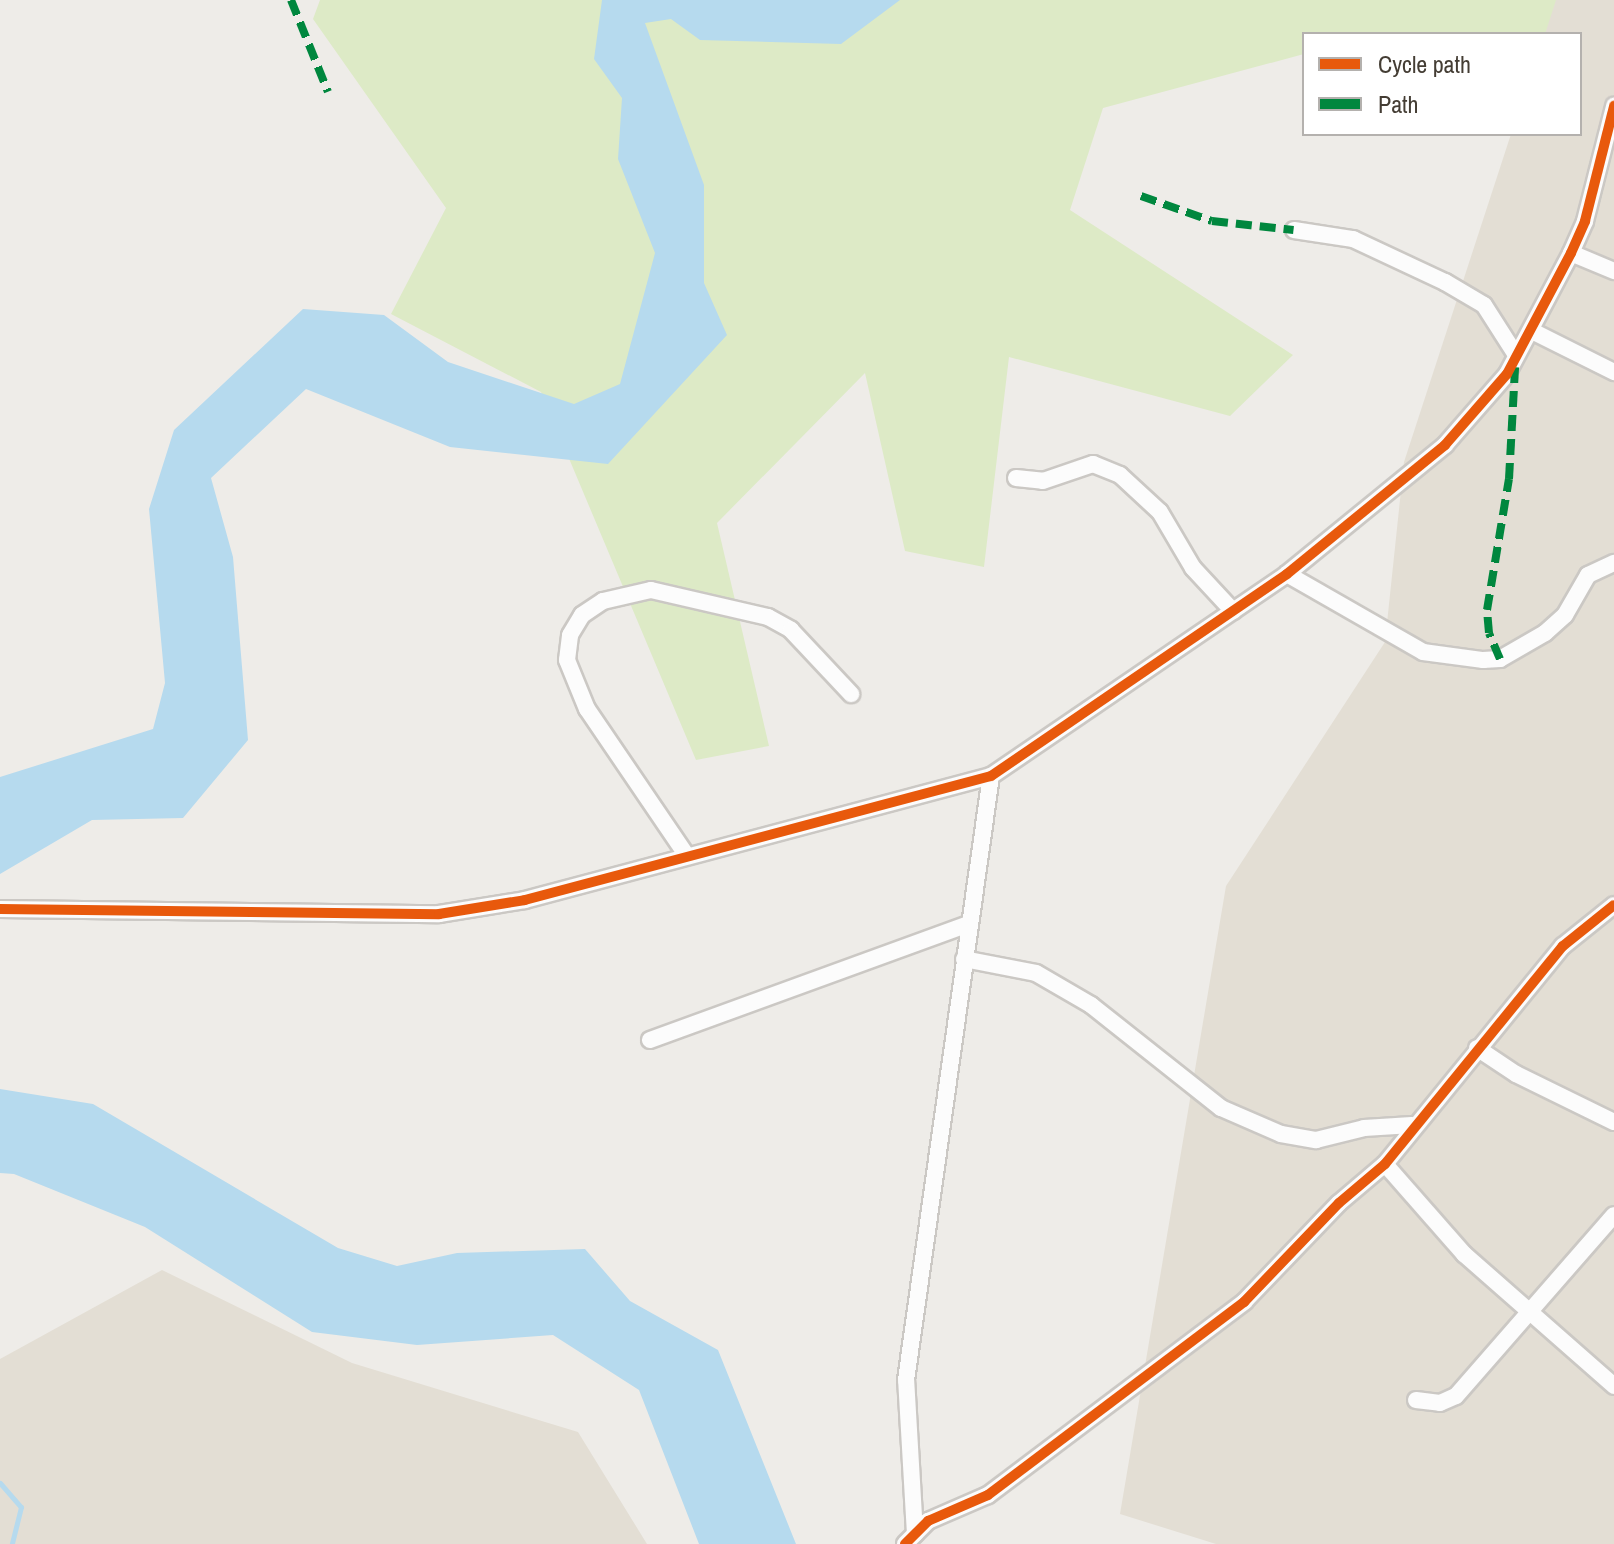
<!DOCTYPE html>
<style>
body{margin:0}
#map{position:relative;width:1614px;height:1544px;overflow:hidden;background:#eeece8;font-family:"Archivo Narrow",sans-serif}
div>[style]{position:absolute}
.residential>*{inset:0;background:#e3ded4}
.green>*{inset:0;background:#ddeac6}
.water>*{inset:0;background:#b6daee}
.stream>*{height:5px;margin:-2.5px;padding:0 2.5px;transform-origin:2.5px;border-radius:2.5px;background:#b6daee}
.roads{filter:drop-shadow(2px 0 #cbc8c4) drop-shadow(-2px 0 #cbc8c4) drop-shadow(0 2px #cbc8c4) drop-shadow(0 -2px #cbc8c4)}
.minor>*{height:16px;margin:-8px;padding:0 8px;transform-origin:8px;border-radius:8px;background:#fcfcfc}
.quiet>*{height:8px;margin-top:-4px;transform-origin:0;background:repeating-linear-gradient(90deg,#00873e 0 16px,transparent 0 24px)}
.cycleway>*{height:10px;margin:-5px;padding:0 5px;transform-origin:5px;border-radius:5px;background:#e8590c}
span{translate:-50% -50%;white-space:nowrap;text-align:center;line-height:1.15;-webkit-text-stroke:8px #fff;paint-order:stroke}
.legend{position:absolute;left:1302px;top:32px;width:280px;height:104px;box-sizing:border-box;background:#fff;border:2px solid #b4b1ae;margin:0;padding:10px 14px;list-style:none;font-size:24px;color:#443d34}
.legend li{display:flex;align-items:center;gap:16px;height:40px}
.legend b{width:40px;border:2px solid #b4b1ae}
</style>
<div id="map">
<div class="residential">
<div style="clip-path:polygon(1555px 0,1614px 0,1614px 1544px,1216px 1544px,1120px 1514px,1226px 886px,1385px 642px,1404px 462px,1511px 134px,1580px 134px,1580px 34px,1544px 34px)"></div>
<div style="clip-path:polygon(162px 1270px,352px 1363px,578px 1432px,647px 1544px,0 1544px,0 1359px)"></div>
</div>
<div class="green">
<div style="clip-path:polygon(320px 0,1556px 0,1545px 34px,1304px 34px,1304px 54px,1103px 108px,1070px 210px,1293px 355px,1230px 416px,1009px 357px,984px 567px,905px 551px,865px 373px,717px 523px,769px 746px,696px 760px,541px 392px,391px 314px,446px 208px,313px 19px)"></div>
</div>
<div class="water">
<div style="clip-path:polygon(602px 0,900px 0,841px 44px,700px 40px,671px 19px,645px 23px,704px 185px,704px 283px,727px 335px,608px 464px,450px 447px,306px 389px,211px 478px,233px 557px,248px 740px,183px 818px,92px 820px,0 874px,0 777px,153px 729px,165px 683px,149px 509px,174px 430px,303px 309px,384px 315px,448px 362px,574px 404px,620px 384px,655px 253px,618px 159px,622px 98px,594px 59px)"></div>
<div style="clip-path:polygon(0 1089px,93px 1104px,338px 1248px,397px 1266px,457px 1253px,585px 1249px,630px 1301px,718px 1350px,796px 1544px,699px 1544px,639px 1390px,553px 1335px,417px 1345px,312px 1332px,145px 1227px,14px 1174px,0 1173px)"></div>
</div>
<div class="stream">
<div style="left:0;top:1483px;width:32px;rotate:49deg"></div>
<div style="left:21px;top:1507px;width:38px;rotate:104deg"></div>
</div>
<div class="roads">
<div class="minor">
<div style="left:1294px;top:230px;width:60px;rotate:8.7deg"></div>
<div style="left:1353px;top:239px;width:102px;rotate:25.1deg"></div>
<div style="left:1445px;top:282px;width:45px;rotate:30.5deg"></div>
<div style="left:1484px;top:305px;width:59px;rotate:57.4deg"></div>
<div style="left:1571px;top:253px;width:47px;rotate:22.7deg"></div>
<div style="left:1532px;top:331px;width:92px;rotate:26.6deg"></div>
<div style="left:1016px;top:478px;width:27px;rotate:6deg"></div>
<div style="left:1043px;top:481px;width:53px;rotate:-18.8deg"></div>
<div style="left:1093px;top:464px;width:29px;rotate:22deg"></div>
<div style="left:1120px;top:475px;width:54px;rotate:42.8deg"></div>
<div style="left:1160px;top:512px;width:65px;rotate:59.5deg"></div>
<div style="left:1193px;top:568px;width:59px;rotate:47.1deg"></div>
<div style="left:1287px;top:574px;width:157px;rotate:29.8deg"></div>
<div style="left:1423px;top:652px;width:61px;rotate:7.6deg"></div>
<div style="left:1483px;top:660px;width:17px;rotate:-3deg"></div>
<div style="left:1500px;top:659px;width:52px;rotate:-30deg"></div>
<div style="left:1545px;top:633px;width:27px;rotate:-42deg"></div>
<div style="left:1565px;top:615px;width:46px;rotate:-60.1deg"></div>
<div style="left:1588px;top:575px;width:29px;rotate:-25deg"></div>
<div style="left:687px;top:856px;width:178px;rotate:-124.2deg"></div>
<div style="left:587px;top:709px;width:53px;rotate:-112.2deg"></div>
<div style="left:567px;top:660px;width:25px;rotate:-83deg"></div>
<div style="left:570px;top:635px;width:23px;rotate:-59deg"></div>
<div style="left:582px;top:615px;width:25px;rotate:-34deg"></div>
<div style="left:603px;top:601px;width:49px;rotate:-12.9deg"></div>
<div style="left:651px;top:590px;width:120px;rotate:13deg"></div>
<div style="left:768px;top:617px;width:26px;rotate:29deg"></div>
<div style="left:791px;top:630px;width:88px;rotate:46.8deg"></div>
<div style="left:0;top:909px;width:439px;rotate:0.7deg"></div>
<div style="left:439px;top:914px;width:87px;rotate:-9.2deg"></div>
<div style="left:525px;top:900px;width:482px;rotate:-14.9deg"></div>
<div style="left:991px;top:776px;width:358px;rotate:-34.3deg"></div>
<div style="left:1287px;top:574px;width:204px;rotate:-39.2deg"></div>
<div style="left:1445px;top:445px;width:94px;rotate:-48.9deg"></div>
<div style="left:1507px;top:374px;width:137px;rotate:-62.1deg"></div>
<div style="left:1571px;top:253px;width:35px;rotate:-66deg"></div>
<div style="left:1585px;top:221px;width:119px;rotate:-75.8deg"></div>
<div style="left:964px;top:959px;width:73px;rotate:11deg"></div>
<div style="left:1036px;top:973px;width:64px;rotate:30.2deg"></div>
<div style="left:1091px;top:1005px;width:166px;rotate:38.4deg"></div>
<div style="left:1221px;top:1108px;width:65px;rotate:23.4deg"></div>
<div style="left:1281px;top:1134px;width:36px;rotate:10deg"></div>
<div style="left:1316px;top:1140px;width:49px;rotate:-14deg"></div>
<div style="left:1364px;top:1128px;width:48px;rotate:-3.6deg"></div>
<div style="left:650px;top:1040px;width:339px;rotate:-20deg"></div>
<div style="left:1477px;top:1048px;width:47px;rotate:33.7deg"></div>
<div style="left:1516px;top:1074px;width:109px;rotate:26.1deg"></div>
<div style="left:1385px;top:1164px;width:120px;rotate:48.7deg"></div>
<div style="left:1464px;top:1254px;width:200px;rotate:41.3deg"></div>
<div style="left:1416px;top:1400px;width:24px;rotate:7deg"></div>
<div style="left:1440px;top:1403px;width:17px;rotate:-24deg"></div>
<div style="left:1456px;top:1396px;width:240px;rotate:-48.9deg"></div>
<div style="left:915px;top:1534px;width:154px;rotate:-93.3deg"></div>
<div style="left:906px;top:1380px;width:610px;rotate:-81.99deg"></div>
<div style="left:905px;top:1544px;width:33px;rotate:-45deg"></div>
<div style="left:928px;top:1521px;width:65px;rotate:-23.4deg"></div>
<div style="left:988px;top:1495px;width:321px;rotate:-37deg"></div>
<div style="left:1244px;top:1302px;width:137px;rotate:-46.2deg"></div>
<div style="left:1339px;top:1203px;width:60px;rotate:-40.3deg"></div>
<div style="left:1385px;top:1164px;width:281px;rotate:-50.8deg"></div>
<div style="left:1563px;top:946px;width:65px;rotate:-38.8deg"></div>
</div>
</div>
<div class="quiet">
<div style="left:291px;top:0;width:99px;rotate:68.1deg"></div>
<div style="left:1141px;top:196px;width:75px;rotate:19.4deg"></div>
<div style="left:1212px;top:221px;width:82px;rotate:6.3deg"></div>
<div style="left:1500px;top:659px;width:28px;rotate:-113deg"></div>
<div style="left:1489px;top:633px;width:23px;rotate:-95deg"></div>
<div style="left:1487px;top:610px;width:133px;rotate:-80.5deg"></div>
<div style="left:1509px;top:479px;width:112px;rotate:-86.9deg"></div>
</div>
<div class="cycleway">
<div style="left:0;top:909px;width:439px;rotate:0.7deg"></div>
<div style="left:439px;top:914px;width:87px;rotate:-9.2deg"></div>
<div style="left:525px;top:900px;width:482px;rotate:-14.9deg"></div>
<div style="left:991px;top:776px;width:358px;rotate:-34.3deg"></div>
<div style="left:1287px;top:574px;width:204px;rotate:-39.2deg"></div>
<div style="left:1445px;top:445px;width:94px;rotate:-48.9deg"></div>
<div style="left:1507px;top:374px;width:137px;rotate:-62.1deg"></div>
<div style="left:1571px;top:253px;width:35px;rotate:-66deg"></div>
<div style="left:1585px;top:221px;width:119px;rotate:-75.8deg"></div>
<div style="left:905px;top:1544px;width:33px;rotate:-45deg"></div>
<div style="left:928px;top:1521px;width:65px;rotate:-23.4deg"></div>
<div style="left:988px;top:1495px;width:321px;rotate:-37deg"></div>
<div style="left:1244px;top:1302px;width:137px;rotate:-46.2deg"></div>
<div style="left:1339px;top:1203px;width:60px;rotate:-40.3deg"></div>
<div style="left:1385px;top:1164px;width:281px;rotate:-50.8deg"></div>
<div style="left:1563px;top:946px;width:65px;rotate:-38.8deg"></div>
</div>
<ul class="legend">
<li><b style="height:10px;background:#e8590c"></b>Cycle path</li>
<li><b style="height:10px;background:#00873e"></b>Path</li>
</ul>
</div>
